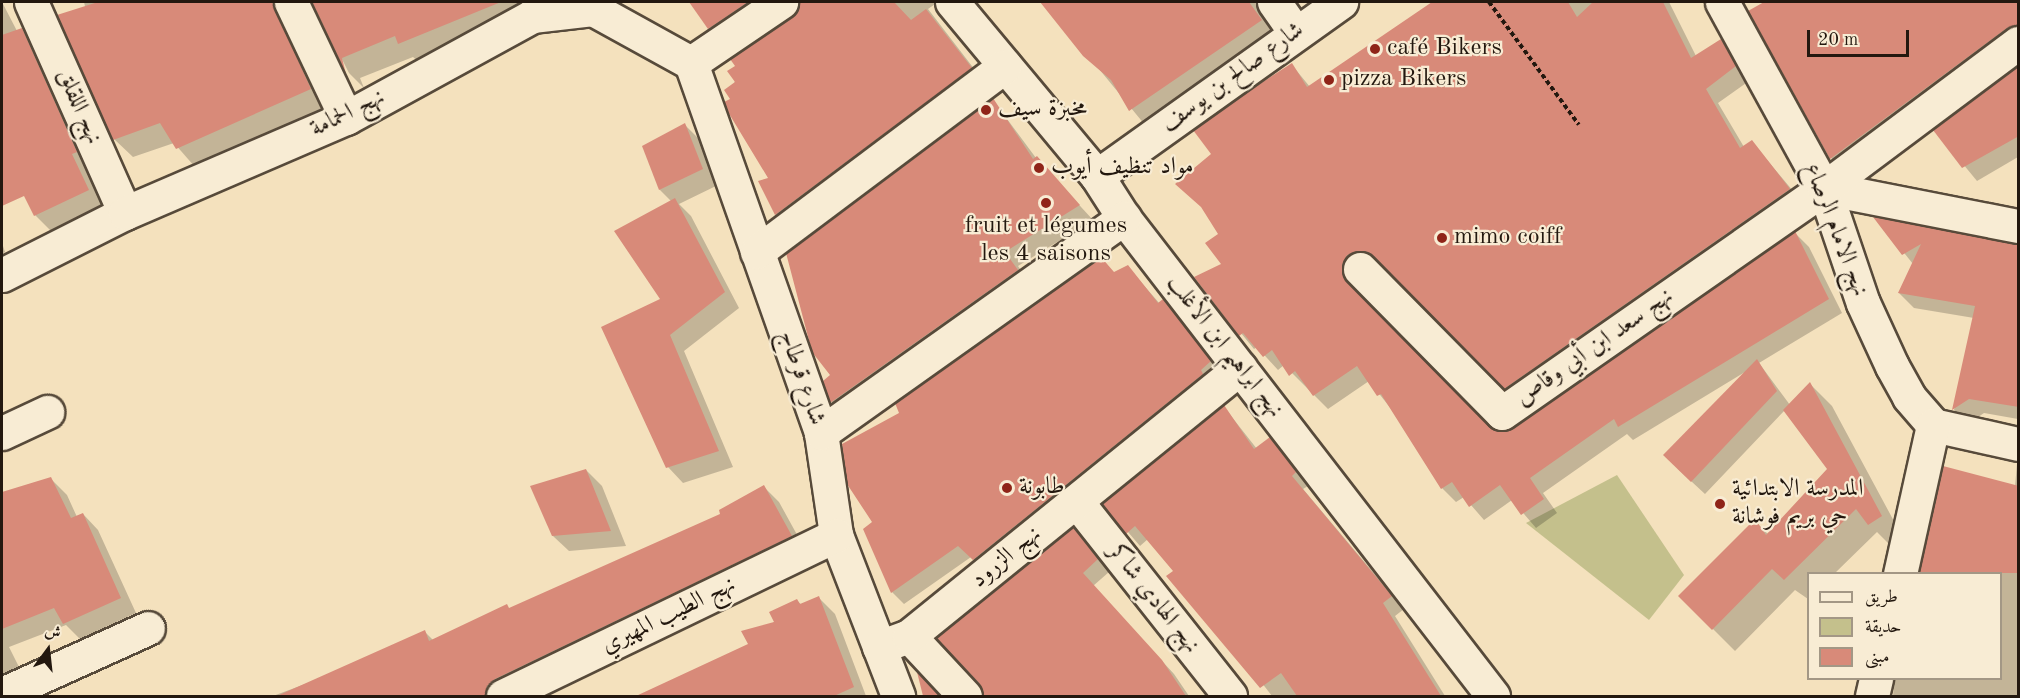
<!DOCTYPE html>
<meta charset="utf-8">
<style>
body{margin:0}
#map{position:relative;width:2020px;height:698px;overflow:hidden;background:#f4e1bd;font-family:"Old Standard TT",Amiri,serif}
div>[style]{position:absolute}
.green>*{inset:0;background:#c4c08c}
.shadow>*{inset:0;background:#0003}
.building>*{inset:0;background:#d88a79}
.path>*{height:4px;margin-top:-2px;transform-origin:0;background:repeating-linear-gradient(90deg,#23180f 0 4.5px,transparent 0 7.5px)}
.roads{filter:drop-shadow(2px 0 #574a3a) drop-shadow(-2px 0 #574a3a) drop-shadow(0 2px #574a3a) drop-shadow(0 -2px #574a3a)}
.minor>*{height:33px;margin:-16.5px;padding:0 16.5px;transform-origin:16.5px;border-radius:16.5px;background:#f8ecd4}
.dots>*{width:16px;height:16px;translate:-50% -50%;box-sizing:border-box;border:3px solid #f8ecd4;border-radius:50%}
span{translate:-50% -50%;white-space:nowrap;text-align:center;line-height:1.15;-webkit-text-stroke:4.5px #f8ecd4;paint-order:stroke}
.poi-label{font-size:24px;color:#23180f}
.left{translate:0 -50%;text-align:left}
.street-label{font-size:24px;color:#23180f}
.frame{position:absolute;inset:0;border:3px solid #23180f;pointer-events:none}
.legend{position:absolute;left:1807px;top:572px;width:195px;height:108px;box-sizing:border-box;background:#f8ecd4;border:2px solid #a39785;margin:0;padding:8px 10px;list-style:none;font-size:18px;color:#23180f}
.legend li{display:flex;align-items:center;gap:12px;height:30px}
.legend b{width:30px;border:2px solid #a39785}
.north{position:absolute;left:18px;top:620px;width:60px;height:60px;-webkit-text-stroke:4px #f8ecd4;paint-order:stroke;rotate:15deg;font-size:16px;font-weight:700;line-height:24px;text-align:center;color:#23180f}
.north::after{content:'';display:block;margin:auto;width:21px;height:27px;background:#23180f;clip-path:polygon(50% 0,100% 100%,50% 72%,0 100%)}
.scale{position:absolute;left:1807px;top:30px;width:102px;height:27px;box-sizing:border-box;border:3px solid #23180f;border-top:0;padding-left:8px;font-size:18px;line-height:21px;white-space:nowrap;color:#23180f;-webkit-text-stroke:4px #f8ecd4;paint-order:stroke}
</style>
<div id="map">
<div class="green">
<div style="clip-path:polygon(1617px 475px,1684px 575px,1649px 620px,1526px 523px)"></div>
</div>
<div class="shadow">
<div style="clip-path:polygon(2px 2px,17px 31px,21px 29px,40px 48px,107px 209px,54px 234px,35px 215px,2px 150px)"></div>
<div style="clip-path:polygon(84px 2px,262px 2px,273px 26px,279px 23px,298px 42px,329px 107px,195px 167px,174px 143px,133px 157px,114px 139px)"></div>
<div style="clip-path:polygon(333px 2px,584px 2px,420px 63px,413px 57px,360px 78px,364px 88px,349px 73px,316px 8px)"></div>
<div style="clip-path:polygon(691px 2px,785px 2px,724px 43px)"></div>
<div style="clip-path:polygon(799px 2px,938px 2px,928px 9px,985px 83px,791px 229px,776px 214px,760px 182px,770px 179px,732px 99px,737px 67px,793px 18px,800px 10px)"></div>
<div style="clip-path:polygon(1044px 2px,1269px 2px,1258px 10px,1276px 36px,1145px 125px)"></div>
<div style="clip-path:polygon(1435px 2px,1669px 2px,1696px 56px,1721px 41px,1735px 55px,1749px 81px,1718px 103px,1744px 147px,1752px 142px,1803px 203px,1519px 401px,1388px 269px,1379px 264px,1361px 269px,1355px 290px,1489px 428px,1504px 433px,1795px 233px,1809px 247px,1842px 313px,1759px 363px,1790px 405px,1810px 384px,1832px 406px,1903px 538px,1891px 546px,1877px 532px,1834px 574px,1808px 574px,1808px 599px,1795px 590px,1735px 651px,1680px 596px,1755px 521px,1768px 534px,1829px 469px,1785px 410px,1705px 494px,1678px 469px,1745px 372px,1633px 440px,1627px 434px,1543px 493px,1557px 513px,1536px 528px,1512px 500px,1484px 520px,1464px 497px,1456px 502px,1442px 488px,1392px 410px,1369px 381px,1328px 409px,1284px 365px,1278px 370px,1257px 347px,1254px 349px,1196px 278px,1223px 265px,1213px 154px,1292px 65px,1310px 87px)"></div>
<div style="clip-path:polygon(1767px 2px,2018px 2px,2018px 46px,1845px 172px,1831px 158px,1750px 12px)"></div>
<div style="clip-path:polygon(2018px 66px,2018px 157px,1977px 181px,1935px 130px)"></div>
<div style="clip-path:polygon(993px 100px,1036px 158px,1093px 220px,1018px 266px,1031px 285px,845px 416px,832px 402px,824px 381px,832px 376px)"></div>
<div style="clip-path:polygon(685px 125px,700px 140px,718px 185px,679px 204px,691px 216px,739px 308px,684px 351px,733px 467px,683px 483px,668px 467px,662px 299px,672px 202px,660px 190px,644px 146px)"></div>
<div style="clip-path:polygon(1877px 219px,2018px 245px,2018px 419px,1984px 413px,1968px 424px,1954px 410px,1974px 318px,1914px 308px,1899px 293px,1913px 264px)"></div>
<div style="clip-path:polygon(2px 243px,5px 252px,2px 254px)"></div>
<div style="clip-path:polygon(1128px 267px,1160px 304px,1163px 301px,1175px 314px,1222px 374px,986px 571px,971px 557px,904px 604px,892px 592px,865px 529px,875px 523px,901px 414px)"></div>
<div style="clip-path:polygon(1224px 407px,1257px 449px,1269px 439px,1282px 452px,1308px 486px,1303px 489px,1404px 609px,1395px 616px,1445px 696px,1272px 696px,1175px 571px,1148px 539px,1140px 546px,1104px 504px)"></div>
<div style="clip-path:polygon(2017px 463px,2018px 696px,1893px 696px,1895px 678px,2000px 678px,2000px 574px,1921px 574px,1944px 468px,2015px 487px)"></div>
<div style="clip-path:polygon(586px 470px,602px 486px,626px 546px,569px 551px,553px 536px)"></div>
<div style="clip-path:polygon(51px 479px,67px 495px,77px 517px,83px 514px,98px 530px,136px 613px,80px 639px,66px 625px,9px 647px,21px 671px,2px 682px,2px 495px)"></div>
<div style="clip-path:polygon(764px 487px,779px 502px,806px 551px,510px 696px,273px 696px,359px 664px,425px 632px,433px 640px,509px 609px,722px 515px)"></div>
<div style="clip-path:polygon(1073px 529px,1109px 572px,1093px 586px,1174px 674px,1189px 696px,984px 696px,980px 683px)"></div>
<div style="clip-path:polygon(819px 598px,835px 614px,866px 696px,639px 696px,750px 644px,797px 601px,802px 605px)"></div>
</div>
<div class="building">
<div style="clip-path:polygon(98px 2px,272px 2px,311px 89px,176px 149px,160px 123px,113px 140px,57px 15px)"></div>
<div style="clip-path:polygon(312px 2px,501px 2px,398px 44px,395px 36px,342px 58px,346px 74px)"></div>
<div style="clip-path:polygon(689px 2px,748px 2px,708px 29px)"></div>
<div style="clip-path:polygon(800px 2px,894px 2px,911px 20px,926px 9px,972px 68px,775px 215px,758px 181px,768px 178px,728px 112px,724px 102px,730px 99px,724px 90px,735px 82px,727px 71px,735px 66px,730px 59px,792px 18px)"></div>
<div style="clip-path:polygon(1040px 2px,1249px 2px,1262px 20px,1129px 111px,1111px 80px,1083px 56px)"></div>
<div style="clip-path:polygon(1432px 2px,1568px 2px,1577px 17px,1593px 2px,1663px 2px,1691px 58px,1721px 39px,1736px 66px,1706px 89px,1740px 148px,1752px 140px,1790px 189px,1504px 389px,1373px 256px,1364px 251px,1347px 255px,1342px 265px,1347px 282px,1489px 426px,1504px 432px,1513px 428px,1795px 231px,1829px 299px,1618px 427px,1614px 419px,1530px 478px,1544px 499px,1521px 515px,1500px 485px,1469px 507px,1452px 482px,1441px 489px,1381px 394px,1377px 396px,1357px 366px,1313px 396px,1295px 371px,1289px 376px,1272px 350px,1263px 357px,1243px 333px,1239px 336px,1194px 277px,1221px 264px,1205px 243px,1218px 234px,1201px 207px,1175px 184px,1211px 154px,1193px 130px,1238px 98px,1292px 63px,1307px 87px)"></div>
<div style="clip-path:polygon(1764px 2px,2019px 2px,2019px 25px,2007px 28px,1830px 159px,1748px 11px)"></div>
<div style="clip-path:polygon(22px 28px,77px 152px,72px 154px,89px 190px,34px 216px,24px 196px,2px 206px,2px 35px)"></div>
<div style="clip-path:polygon(2019px 66px,2019px 136px,1962px 168px,1933px 130px)"></div>
<div style="clip-path:polygon(993px 98px,1033px 159px,1037px 156px,1080px 205px,1005px 252px,1018px 270px,830px 403px,823px 381px,830px 375px,812px 352px,786px 253px)"></div>
<div style="clip-path:polygon(685px 123px,703px 169px,659px 190px,642px 146px)"></div>
<div style="clip-path:polygon(675px 198px,725px 292px,670px 335px,719px 451px,666px 468px,601px 327px,660px 299px,614px 231px)"></div>
<div style="clip-path:polygon(1873px 217px,2019px 244px,2019px 407px,1969px 399px,1952px 410px,1975px 306px,1898px 293px,1921px 244px,1902px 255px)"></div>
<div style="clip-path:polygon(1101px 257px,1114px 272px,1128px 265px,1158px 303px,1163px 299px,1211px 361px,1201px 370px,1203px 374px,973px 560px,958px 546px,891px 593px,863px 529px,872px 522px,847px 484px,842px 444px,899px 413px,895px 403px)"></div>
<div style="clip-path:polygon(1757px 359px,1777px 391px,1691px 482px,1663px 455px)"></div>
<div style="clip-path:polygon(1810px 382px,1882px 516px,1868px 525px,1856px 509px,1784px 580px,1772px 569px,1712px 630px,1678px 596px,1755px 519px,1766px 535px,1827px 469px,1783px 410px)"></div>
<div style="clip-path:polygon(1224px 405px,1254px 449px,1270px 437px,1296px 472px,1292px 476px,1392px 596px,1383px 603px,1441px 696px,1297px 696px,1281px 673px,1260px 688px,1166px 576px,1173px 571px,1135px 526px,1126px 534px,1102px 504px)"></div>
<div style="clip-path:polygon(1943px 466px,2019px 486px,2019px 573px,1919px 573px)"></div>
<div style="clip-path:polygon(586px 469px,611px 531px,552px 536px,530px 486px)"></div>
<div style="clip-path:polygon(51px 477px,71px 518px,83px 513px,121px 598px,63px 624px,54px 608px,2px 629px,2px 492px)"></div>
<div style="clip-path:polygon(764px 485px,792px 536px,495px 679px,487px 686px,485px 696px,277px 696px,425px 630px,429px 641px,507px 604px,509px 608px,720px 514px,719px 510px)"></div>
<div style="clip-path:polygon(1073px 527px,1098px 559px,1083px 573px,1162px 660px,1186px 696px,983px 696px,979px 683px,936px 638px)"></div>
<div style="clip-path:polygon(819px 596px,854px 687px,834px 696px,636px 696px,748px 644px,741px 631px,774px 622px,769px 612px,797px 599px,800px 604px)"></div>
<div style="clip-path:polygon(917px 672px,940px 696px,923px 696px)"></div>
</div>
<div class="path">
<div style="left:1489px;top:2px;width:152px;rotate:53.8deg"></div>
</div>
<div class="roads">
<div class="minor">
<div style="left:31px;top:2px;width:231px;rotate:66deg"></div>
<div style="left:291px;top:2px;width:128px;rotate:64.6deg"></div>
<div style="left:952px;top:2px;width:226px;rotate:50.2deg"></div>
<div style="left:1097px;top:176px;width:50px;rotate:57.3deg"></div>
<div style="left:1124px;top:218px;width:604px;rotate:52.33deg"></div>
<div style="left:1274px;top:2px;width:37px;rotate:55deg"></div>
<div style="left:1722px;top:2px;width:212px;rotate:61.3deg"></div>
<div style="left:1824px;top:188px;width:121px;rotate:71.3deg"></div>
<div style="left:1863px;top:303px;width:69px;rotate:65.3deg"></div>
<div style="left:1892px;top:366px;width:35px;rotate:61deg"></div>
<div style="left:1909px;top:397px;width:37px;rotate:49deg"></div>
<div style="left:691px;top:63px;width:392px;rotate:70.6deg"></div>
<div style="left:821px;top:433px;width:103px;rotate:81.6deg"></div>
<div style="left:836px;top:535px;width:173px;rotate:68.9deg"></div>
<div style="left:691px;top:63px;width:109px;rotate:-34.1deg"></div>
<div style="left:1097px;top:176px;width:300px;rotate:-35.5deg"></div>
<div style="left:1824px;top:188px;width:198px;rotate:11.1deg"></div>
<div style="left:757px;top:252px;width:310px;rotate:-36.9deg"></div>
<div style="left:1360px;top:269px;width:202px;rotate:45.4deg"></div>
<div style="left:1502px;top:413px;width:393px;rotate:-34.9deg"></div>
<div style="left:1824px;top:188px;width:242px;rotate:-36.8deg"></div>
<div style="left:2px;top:275px;width:138px;rotate:-26.8deg"></div>
<div style="left:125px;top:213px;width:241px;rotate:-23.3deg"></div>
<div style="left:346px;top:118px;width:212px;rotate:-28.7deg"></div>
<div style="left:532px;top:16px;width:61px;rotate:-6.5deg"></div>
<div style="left:593px;top:9px;width:112px;rotate:28.9deg"></div>
<div style="left:1933px;top:425px;width:87px;rotate:12.6deg"></div>
<div style="left:2px;top:433px;width:50px;rotate:-25deg"></div>
<div style="left:821px;top:433px;width:372px;rotate:-35.4deg"></div>
<div style="left:1077px;top:502px;width:247px;rotate:51.7deg"></div>
<div style="left:1900px;top:574px;width:153px;rotate:-77.5deg"></div>
<div style="left:909px;top:636px;width:82px;rotate:47deg"></div>
<div style="left:879px;top:647px;width:32px;rotate:-20deg"></div>
<div style="left:909px;top:636px;width:426px;rotate:-39deg"></div>
<div style="left:2px;top:694px;width:160px;rotate:-24.3deg"></div>
<div style="left:503px;top:696px;width:370px;rotate:-25.8deg"></div>
<div style="left:1872px;top:696px;width:18px;rotate:-77deg"></div>
</div>
</div>
<div class="dots">
<div style="left:1375px;top:49px;background:#8f2418"></div>
<div style="left:1329px;top:80px;background:#8f2418"></div>
<div style="left:986px;top:110px;background:#8f2418"></div>
<div style="left:1039px;top:168px;background:#8f2418"></div>
<div style="left:1046px;top:203px;background:#8f2418"></div>
<div style="left:1442px;top:238px;background:#8f2418"></div>
<div style="left:1007px;top:488px;background:#8f2418"></div>
<div style="left:1720px;top:504px;background:#8f2418"></div>
</div>
<div class="poi-label">
<span class="left" style="left:1387px;top:49px">café Bikers</span>
<span class="left" style="left:1341px;top:80px">pizza Bikers</span>
<span class="left" style="left:998px;top:110px">مخبزة سيف</span>
<span class="left" style="left:1051px;top:168px">مواد تنظيف أيوب</span>
<span style="left:1046px;top:241px">fruit et légumes<br>les 4 saisons</span>
<span class="left" style="left:1454px;top:238px">mimo coiff</span>
<span class="left" style="left:1019px;top:488px">طابونة</span>
<span class="left" style="left:1732px;top:504px">المدرسة الابتدائية<br>حي بريم فوشانة</span>
</div>
<div class="street-label">
<span style="left:1233px;top:78px;rotate:-36deg">شارع صالح بن يوسف</span>
<span style="left:78px;top:107px;rotate:66deg">نهج اللقلق</span>
<span style="left:348px;top:114px;rotate:-26deg">نهج الحمامة</span>
<span style="left:1835px;top:230px;rotate:69deg">نهج الامام الرصاع</span>
<span style="left:1224px;top:347px;rotate:52deg">نهج ابراهيم ابن الأغلب</span>
<span style="left:1595px;top:348px;rotate:-35deg">نهج سعد ابن أبي وقاص</span>
<span style="left:801px;top:378px;rotate:71deg">شارع قرطاج</span>
<span style="left:1007px;top:558px;rotate:-39deg">نهج الزرود</span>
<span style="left:1153px;top:599px;rotate:52deg">نهج الهادي شاكر</span>
<span style="left:669px;top:616px;rotate:-26deg">نهج الطيب المهيري</span>
</div>
<div class="frame"></div>
<ul class="legend">
<li><b style="height:8px;background:#f8ecd4"></b>طريق</li>
<li><b style="height:16px;background:#c4c08c"></b>حديقة</li>
<li><b style="height:16px;background:#d88a79"></b>مبنى</li>
</ul>
<div class="north">ش</div>
<div class="scale">20 m</div>
</div>
